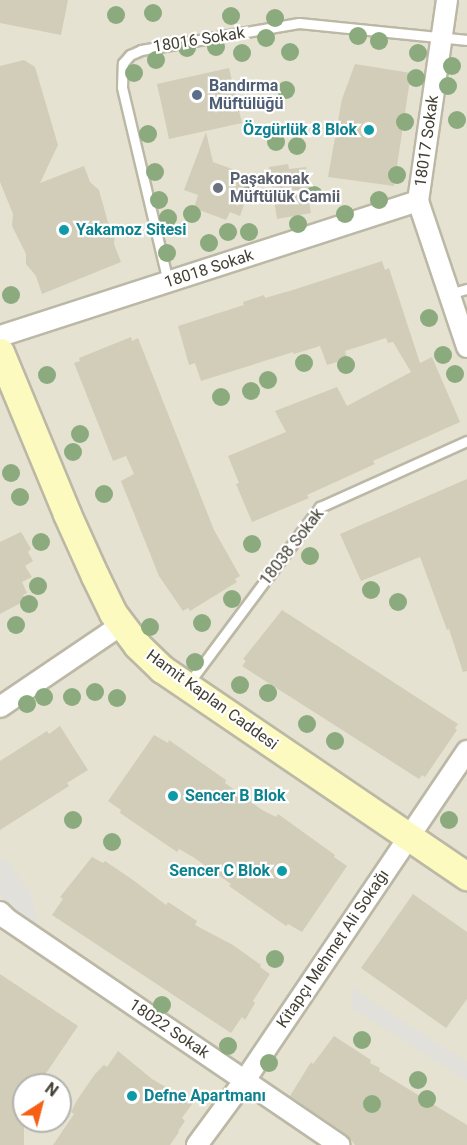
<!DOCTYPE html>
<meta charset="utf-8">
<style>
body{margin:0}
#map{position:relative;width:467px;height:1145px;overflow:hidden;background:#f1efe3;font-family:Roboto,sans-serif}
div>[style]{position:absolute}
.residential>*{inset:0;background:#e5e2d1}
.parking>*{inset:0;background:#e1e0db}
.building>*{inset:0;background:#d2cdb8}
.roads{filter:drop-shadow(2px 0 #bcb8a6) drop-shadow(-2px 0 #bcb8a6) drop-shadow(0 2px #bcb8a6) drop-shadow(0 -2px #bcb8a6)}
.lane>*{height:9px;margin:-4.5px;padding:0 4.5px;transform-origin:4.5px;border-radius:4.5px;background:#fff}
.street>*{height:20px;margin:-10px;padding:0 10px;transform-origin:10px;border-radius:10px;background:#fff}
.secondary>*{height:27px;margin:-13.5px;padding:0 13.5px;transform-origin:13.5px;border-radius:13.5px;background:#fdfac0}
.trees>*{width:18px;height:18px;margin:-9px;border-radius:50%;background:#8baa7d}
.dots>*{width:16px;height:16px;translate:-50% -50%;box-sizing:border-box;border:3px solid #fff;border-radius:50%}
span{translate:-50% -50%;white-space:nowrap;text-align:center;line-height:1.15;-webkit-text-stroke:4.5px #fff;paint-order:stroke}
.street-label{font-size:16px;color:#423f33}
.service-label{font-size:16px;color:#4e5e75;font-weight:700}
.left{translate:0 -50%;text-align:left}
.culture-label{font-size:16px;color:#0d838f;font-weight:700}
.right{translate:-100% -50%;text-align:right}
.worship-label{font-size:16px;color:#5b616d;font-weight:700}
.north{position:absolute;left:12px;top:1073px;width:60px;height:60px;box-sizing:border-box;background:#fff;border:2px solid #b3b2ad;border-radius:50%;rotate:36deg;font-size:16px;font-weight:700;line-height:24px;text-align:center;color:#423f33}
.north::after{content:'';display:block;margin:auto;width:21px;height:27px;background:#f56015;clip-path:polygon(50% 0,100% 100%,50% 72%,0 100%)}
</style>
<div id="map">
<div class="residential">
<div style="clip-path:polygon(evenodd,0 0,467px 0,467px 1145px,0 1145px,0 0,24px 1085px,60px 1085px,60px 1121px,24px 1121px,24px 1085px)"></div>
</div>
<div class="parking">
<div style="clip-path:polygon(4px 857px,32px 895px,37px 922px,28px 930px,0 896px,0 860px)"></div>
<div style="clip-path:polygon(352px 988px,467px 1062px,467px 1081px,352px 1008px)"></div>
</div>
<div class="building">
<div style="clip-path:polygon(0 0,68px 0,61px 35px,0 23px)"></div>
<div style="clip-path:polygon(24px 60px,35px 67px,58px 145px,40px 183px,84px 166px,90px 182px,99px 190px,109px 226px,115px 234px,114px 244px,121px 262px,42px 294px,36px 276px,26px 264px,26px 254px,12px 226px,13px 214px,0 182px,0 66px)"></div>
<div style="clip-path:polygon(355px 64px,411px 73px,394px 186px,328px 177px,342px 99px)"></div>
<div style="clip-path:polygon(229px 68px,242px 123px,169px 139px,157px 84px)"></div>
<div style="clip-path:polygon(206px 132px,213px 162px,254px 177px,240px 216px,230px 212px,226px 220px,194px 208px,198px 195px,184px 190px)"></div>
<div style="clip-path:polygon(288px 164px,289px 169px,306px 167px,311px 193px,307px 193px,311px 213px,277px 219px,269px 167px)"></div>
<div style="clip-path:polygon(382px 261px,385px 270px,389px 268px,420px 363px,432px 357px,460px 422px,373px 461px,375px 464px,307px 495px,309px 498px,252px 522px,236px 484px,239px 483px,228px 456px,286px 432px,275px 411px,337px 387px,347px 406px,411px 372px,393px 342px,388px 343px,386px 338px,345px 351px,347px 359px,327px 365px,320px 346px,294px 354px,293px 352px,201px 381px,195px 363px,189px 365px,178px 326px,244px 305px,243px 302px,264px 295px,265px 298px,296px 289px)"></div>
<div style="clip-path:polygon(131px 337px,132px 341px,138px 338px,214px 530px,240px 576px,235px 579px,237px 582px,190px 611px,188px 608px,183px 611px,159px 576px,121px 481px,134px 474px,126px 456px,113px 461px,74px 363px,80px 361px,79px 358px)"></div>
<div style="clip-path:polygon(467px 479px,467px 671px,463px 672px,449px 629px,447px 630px,420px 557px,361px 581px,340px 534px)"></div>
<div style="clip-path:polygon(21px 532px,31px 549px,28px 552px,33px 561px,25px 566px,32px 577px,22px 582px,27px 593px,23px 595px,26px 600px,0 614px,0 542px)"></div>
<div style="clip-path:polygon(282px 610px,458px 724px,455px 728px,457px 730px,425px 777px,422px 775px,419px 779px,242px 666px,246px 661px,243px 659px)"></div>
<div style="clip-path:polygon(60px 726px,88px 770px,67px 783px,69px 786px,0 830px,0 761px,47px 731px,49px 734px)"></div>
<div style="clip-path:polygon(154px 735px,168px 743px,169px 740px,226px 780px,225px 783px,262px 810px,276px 817px,278px 814px,335px 855px,334px 857px,347px 866px,302px 932px,288px 924px,286px 926px,229px 886px,231px 884px,193px 857px,179px 849px,177px 852px,120px 813px,121px 810px,108px 801px)"></div>
<div style="clip-path:polygon(92px 857px,103px 863px,105px 861px,133px 880px,166px 905px,168px 902px,197px 921px,195px 925px,233px 945px,261px 965px,260px 967px,270px 974px,253px 1001px,255px 1003px,245px 1020px,242px 1017px,231px 1033px,52px 915px,63px 899px,60px 897px)"></div>
<div style="clip-path:polygon(413px 894px,467px 932px,467px 999px,446px 1028px,361px 968px)"></div>
<div style="clip-path:polygon(0 974px,78px 1026px,38px 1085px,24px 1085px,24px 1145px,0 1145px)"></div>
<div style="clip-path:polygon(334px 1036px,371px 1060px,370px 1063px,380px 1068px,379px 1071px,467px 1125px,467px 1145px,355px 1145px,347px 1135px,290px 1096px,311px 1062px,313px 1064px)"></div>
<div style="clip-path:polygon(118px 1051px,152px 1079px,193px 1103px,182px 1118px,185px 1121px,178px 1131px,179px 1132px,170px 1145px,53px 1145px,74px 1114px,71px 1112px,77px 1100px,95px 1074px,104px 1065px,107px 1067px)"></div>
</div>
<div class="roads">
<div class="lane">
<div style="left:168px;top:282px;width:200px;rotate:-103.3deg"></div>
<div style="left:122px;top:87px;width:24px;rotate:-88deg"></div>
<div style="left:123px;top:63px;width:11px;rotate:-49deg"></div>
<div style="left:130px;top:55px;width:12px;rotate:-24deg"></div>
<div style="left:141px;top:50px;width:160px;rotate:-9.7deg"></div>
<div style="left:299px;top:23px;width:169px;rotate:5.8deg"></div>
<div style="left:449px;top:294px;width:19px;rotate:-16deg"></div>
<div style="left:188px;top:684px;width:221px;rotate:-53.3deg"></div>
<div style="left:320px;top:507px;width:161px;rotate:-24.2deg"></div>
</div>
<div class="street">
<div style="left:447px;top:0;width:203px;rotate:98.2deg"></div>
<div style="left:418px;top:201px;width:154px;rotate:71.4deg"></div>
<div style="left:0;top:336px;width:439px;rotate:-17.9deg"></div>
<div style="left:0;top:707px;width:146px;rotate:-34.1deg"></div>
<div style="left:0;top:912px;width:10px;rotate:45deg"></div>
<div style="left:7px;top:919px;width:402px;rotate:34.2deg"></div>
<div style="left:197px;top:1145px;width:81px;rotate:-53.6deg"></div>
<div style="left:245px;top:1080px;width:397px;rotate:-56deg"></div>
</div>
<div class="secondary">
<div style="left:0;top:352px;width:175px;rotate:67.5deg"></div>
<div style="left:67px;top:514px;width:68px;rotate:65.7deg"></div>
<div style="left:95px;top:576px;width:41px;rotate:64.1deg"></div>
<div style="left:113px;top:613px;width:40px;rotate:53deg"></div>
<div style="left:137px;top:645px;width:35px;rotate:44deg"></div>
<div style="left:162px;top:669px;width:369px;rotate:34.2deg"></div>
</div>
</div>
<div class="trees">
<div style="left:153px;top:13px"></div>
<div style="left:116px;top:15px"></div>
<div style="left:231px;top:16px"></div>
<div style="left:275px;top:18px"></div>
<div style="left:358px;top:36px"></div>
<div style="left:266px;top:38px"></div>
<div style="left:379px;top:41px"></div>
<div style="left:216px;top:47px"></div>
<div style="left:187px;top:48px"></div>
<div style="left:290px;top:52px"></div>
<div style="left:242px;top:53px"></div>
<div style="left:418px;top:53px"></div>
<div style="left:156px;top:60px"></div>
<div style="left:452px;top:66px"></div>
<div style="left:134px;top:73px"></div>
<div style="left:416px;top:78px"></div>
<div style="left:448px;top:86px"></div>
<div style="left:286px;top:90px"></div>
<div style="left:457px;top:120px"></div>
<div style="left:405px;top:122px"></div>
<div style="left:148px;top:134px"></div>
<div style="left:276px;top:142px"></div>
<div style="left:297px;top:146px"></div>
<div style="left:155px;top:172px"></div>
<div style="left:397px;top:175px"></div>
<div style="left:248px;top:195px"></div>
<div style="left:314px;top:195px"></div>
<div style="left:159px;top:200px"></div>
<div style="left:379px;top:200px"></div>
<div style="left:192px;top:214px"></div>
<div style="left:345px;top:214px"></div>
<div style="left:168px;top:218px"></div>
<div style="left:298px;top:224px"></div>
<div style="left:228px;top:232px"></div>
<div style="left:249px;top:232px"></div>
<div style="left:209px;top:243px"></div>
<div style="left:167px;top:253px"></div>
<div style="left:11px;top:295px"></div>
<div style="left:429px;top:318px"></div>
<div style="left:443px;top:355px"></div>
<div style="left:304px;top:363px"></div>
<div style="left:346px;top:365px"></div>
<div style="left:455px;top:374px"></div>
<div style="left:47px;top:375px"></div>
<div style="left:268px;top:380px"></div>
<div style="left:251px;top:391px"></div>
<div style="left:221px;top:397px"></div>
<div style="left:80px;top:434px"></div>
<div style="left:73px;top:452px"></div>
<div style="left:11px;top:473px"></div>
<div style="left:104px;top:494px"></div>
<div style="left:20px;top:497px"></div>
<div style="left:41px;top:542px"></div>
<div style="left:252px;top:544px"></div>
<div style="left:310px;top:556px"></div>
<div style="left:38px;top:586px"></div>
<div style="left:371px;top:590px"></div>
<div style="left:232px;top:599px"></div>
<div style="left:398px;top:602px"></div>
<div style="left:29px;top:604px"></div>
<div style="left:202px;top:623px"></div>
<div style="left:16px;top:625px"></div>
<div style="left:150px;top:627px"></div>
<div style="left:195px;top:662px"></div>
<div style="left:240px;top:685px"></div>
<div style="left:95px;top:692px"></div>
<div style="left:268px;top:693px"></div>
<div style="left:44px;top:697px"></div>
<div style="left:72px;top:697px"></div>
<div style="left:117px;top:698px"></div>
<div style="left:27px;top:704px"></div>
<div style="left:307px;top:724px"></div>
<div style="left:335px;top:741px"></div>
<div style="left:73px;top:820px"></div>
<div style="left:449px;top:820px"></div>
<div style="left:112px;top:842px"></div>
<div style="left:275px;top:959px"></div>
<div style="left:162px;top:1005px"></div>
<div style="left:362px;top:1040px"></div>
<div style="left:228px;top:1046px"></div>
<div style="left:269px;top:1063px"></div>
<div style="left:418px;top:1080px"></div>
<div style="left:427px;top:1099px"></div>
<div style="left:372px;top:1104px"></div>
</div>
<div class="dots">
<div style="left:197px;top:95px;background:#5c6f8a"></div>
<div style="left:369px;top:130px;background:#0f9aa8"></div>
<div style="left:218px;top:188px;background:#6b7280"></div>
<div style="left:64px;top:230px;background:#0f9aa8"></div>
<div style="left:173px;top:796px;background:#0f9aa8"></div>
<div style="left:282px;top:871px;background:#0f9aa8"></div>
<div style="left:132px;top:1096px;background:#0f9aa8"></div>
</div>
<div class="street-label">
<span style="left:199px;top:40px;rotate:-9deg">18016 Sokak</span>
<span style="left:427px;top:141px;rotate:-82deg">18017 Sokak</span>
<span style="left:209px;top:269px;rotate:-18deg">18018 Sokak</span>
<span style="left:292px;top:547px;rotate:-52deg">18038 Sokak</span>
<span style="left:212px;top:700px;rotate:36deg">Hamit Kaplan Caddesi</span>
<span style="left:333px;top:949px;rotate:-56deg">Kitapçı Mehmet Ali Sokağı</span>
<span style="left:169px;top:1029px;rotate:34deg">18022 Sokak</span>
</div>
<div class="service-label">
<span class="left" style="left:209px;top:95px">Bandırma<br>Müftülüğü</span>
</div>
<div class="culture-label">
<span class="right" style="left:357px;top:130px">Özgürlük 8 Blok</span>
<span class="left" style="left:76px;top:230px">Yakamoz Sitesi</span>
<span class="left" style="left:185px;top:796px">Sencer B Blok</span>
<span class="right" style="left:270px;top:871px">Sencer C Blok</span>
<span class="left" style="left:144px;top:1096px">Defne Apartmanı</span>
</div>
<div class="worship-label">
<span class="left" style="left:230px;top:188px">Paşakonak<br>Müftülük Camii</span>
</div>
<div class="north">N</div>
</div>
